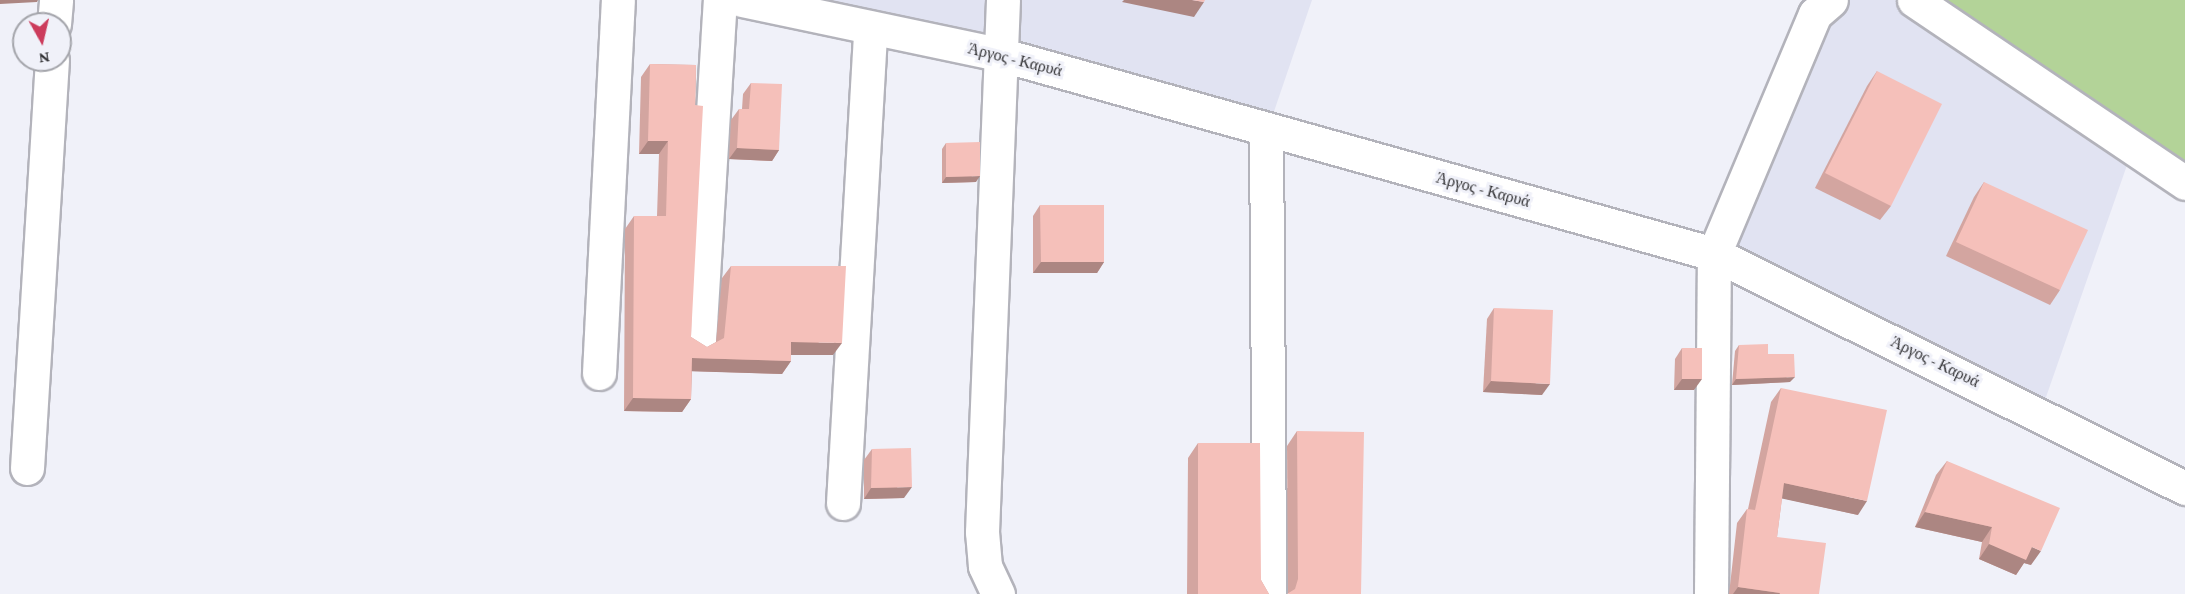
<!DOCTYPE html>
<meta charset="utf-8">
<style>
body{margin:0}
#map{position:relative;width:2185px;height:594px;overflow:hidden;background:#f0f1f9;font-family:"Crimson Pro",serif}
div>[style]{position:absolute}
.built>*{inset:0;background:#e1e3f2}
.green>*{inset:0;background:#b3d398}
.roads{filter:drop-shadow(2px 0 #b3b3bb) drop-shadow(-2px 0 #b3b3bb) drop-shadow(0 2px #b3b3bb) drop-shadow(0 -2px #b3b3bb)}
.minor>*{height:33px;margin:-16.5px;padding:0 16.5px;transform-origin:16.5px;border-radius:16.5px;background:#fff}
.major>*{height:33px;margin:-16.5px;padding:0 16.5px;transform-origin:16.5px;border-radius:16.5px;background:#fff}
.wall>*{inset:0;background:#d3a5a0}
.shaded-wall>*{inset:0;background:#ac8682}
.building>*{inset:0;background:#f5c0ba}
span{translate:-50% -50%;white-space:nowrap;text-align:center;line-height:1.15;-webkit-text-stroke:6px #f0f1f9;paint-order:stroke}
.street-label{font-size:16px;color:#323235}
.north{position:absolute;left:12px;top:12px;width:60px;height:60px;box-sizing:border-box;background:#f0f1f9;border:2px solid #a4a5ab;border-radius:50%;rotate:172deg;font-size:16px;font-weight:700;line-height:24px;text-align:center;color:#323235}
.north::after{content:'';display:block;margin:auto;width:21px;height:27px;background:#cc3c5c;clip-path:polygon(50% 0,100% 100%,50% 72%,0 100%)}
</style>
<div id="map">
<div class="built">
<div style="clip-path:polygon(706px 0,1312px 0,1265px 138px)"></div>
<div style="clip-path:polygon(1831px 0,1914px 0,2133px 148px,2045px 400px,1720px 239px)"></div>
</div>
<div class="green">
<div style="clip-path:polygon(1914px 0,2185px 0,2185px 183px)"></div>
</div>
<div class="roads">
<div class="minor">
<div style="left:1914px;top:0;width:327px;rotate:34deg"></div>
<div style="left:54px;top:24px;width:24px;rotate:-85deg"></div>
<div style="left:1266px;top:129px;width:465px;rotate:89.6deg"></div>
<div style="left:699px;top:341px;width:342px;rotate:-86.5deg"></div>
<div style="left:599px;top:373px;width:373px;rotate:-87.1deg"></div>
<div style="left:27px;top:468px;width:409px;rotate:-86.5deg"></div>
<div style="left:843px;top:503px;width:476px;rotate:-86.7deg"></div>
<div style="left:998px;top:594px;width:31px;rotate:-115deg"></div>
<div style="left:985px;top:566px;width:34px;rotate:-95deg"></div>
<div style="left:982px;top:532px;width:532px;rotate:-87.74deg"></div>
<div style="left:1711px;top:594px;width:340px;rotate:-89.5deg"></div>
<div style="left:1714px;top:254px;width:260px;rotate:-67.2deg"></div>
<div style="left:1815px;top:14px;width:21px;rotate:-41deg"></div>
</div>
<div class="major">
<div style="left:742px;top:0;width:263px;rotate:11.9deg"></div>
<div style="left:999px;top:54px;width:742px;rotate:15.63deg"></div>
<div style="left:1714px;top:254px;width:526px;rotate:26.42deg"></div>
</div>
</div>
<div class="wall">
<div style="clip-path:polygon(650px 64px,696px 65px,691px 337px,707px 347px,716px 342px,722px 278px,731px 266px,833px 355px,791px 355px,791px 361px,782px 374px,692px 371px,691px 399px,682px 412px,624px 411px,625px 229px,634px 216px,657px 216px,659px 154px,639px 154px,641px 77px)"></div>
<div style="clip-path:polygon(1877px 71px,1891px 206px,1880px 220px,1815px 188px,1867px 86px)"></div>
<div style="clip-path:polygon(751px 83px,779px 150px,772px 161px,729px 159px,731px 120px,739px 109px,742px 109px,743px 94px)"></div>
<div style="clip-path:polygon(946px 143px,976px 182px,942px 183px,942px 149px)"></div>
<div style="clip-path:polygon(1984px 182px,2060px 290px,2050px 305px,1946px 256px,1974px 197px)"></div>
<div style="clip-path:polygon(1040px 205px,1104px 262px,1097px 273px,1033px 273px,1033px 216px)"></div>
<div style="clip-path:polygon(1494px 308px,1542px 395px,1483px 392px,1487px 319px)"></div>
<div style="clip-path:polygon(1739px 345px,1768px 354px,1790px 382px,1732px 385px,1735px 351px)"></div>
<div style="clip-path:polygon(1682px 348px,1694px 390px,1674px 390px,1675px 359px)"></div>
<div style="clip-path:polygon(1781px 388px,1858px 515px,1782px 498px,1777px 537px,1819px 594px,1729px 594px,1737px 523px,1747px 509px,1748px 509px,1771px 402px)"></div>
<div style="clip-path:polygon(1297px 431px,1361px 594px,1288px 593px,1287px 446px)"></div>
<div style="clip-path:polygon(1198px 443px,1261px 580px,1269px 594px,1187px 594px,1188px 458px)"></div>
<div style="clip-path:polygon(872px 449px,904px 498px,864px 499px,864px 460px)"></div>
<div style="clip-path:polygon(1947px 461px,2031px 565px,2024px 563px,2016px 575px,1979px 559px,1982px 542px,1915px 527px,1936px 475px)"></div>
</div>
<div class="shaded-wall">
<div style="clip-path:polygon(0 0,38px 0,37px 2px,0 4px)"></div>
<div style="clip-path:polygon(1124px 0,1192px 0,1204px 2px,1194px 17px,1122px 2px)"></div>
<div style="clip-path:polygon(648px 141px,668px 141px,659px 154px,639px 154px)"></div>
<div style="clip-path:polygon(737px 148px,779px 150px,772px 161px,729px 159px)"></div>
<div style="clip-path:polygon(980px 176px,976px 182px,942px 183px,946px 177px)"></div>
<div style="clip-path:polygon(1041px 262px,1104px 262px,1097px 273px,1033px 273px)"></div>
<div style="clip-path:polygon(791px 342px,842px 343px,833px 355px,782px 355px)"></div>
<div style="clip-path:polygon(692px 358px,791px 361px,782px 374px,683px 371px)"></div>
<div style="clip-path:polygon(1795px 377px,1790px 382px,1732px 385px,1736px 379px)"></div>
<div style="clip-path:polygon(1682px 379px,1702px 379px,1694px 390px,1674px 390px)"></div>
<div style="clip-path:polygon(1491px 381px,1550px 384px,1542px 395px,1483px 392px)"></div>
<div style="clip-path:polygon(633px 398px,691px 399px,682px 412px,624px 411px)"></div>
<div style="clip-path:polygon(1784px 483px,1867px 501px,1858px 515px,1775px 497px)"></div>
<div style="clip-path:polygon(912px 487px,904px 498px,864px 499px,871px 488px)"></div>
<div style="clip-path:polygon(1925px 512px,1992px 527px,1982px 542px,1915px 527px)"></div>
<div style="clip-path:polygon(1989px 544px,2032px 547px,2041px 551px,2031px 565px,2024px 563px,2016px 575px,1979px 559px)"></div>
<div style="clip-path:polygon(1738px 587px,1780px 593px,1779px 594px,1733px 594px)"></div>
</div>
<div class="building">
<div style="clip-path:polygon(1192px 0,1205px 0,1204px 2px)"></div>
<div style="clip-path:polygon(650px 64px,696px 65px,695px 105px,703px 106px,691px 337px,707px 347px,724px 338px,731px 266px,846px 266px,842px 343px,791px 342px,791px 361px,692px 358px,691px 399px,633px 398px,634px 216px,666px 216px,668px 141px,648px 141px)"></div>
<div style="clip-path:polygon(1877px 71px,1942px 104px,1891px 206px,1825px 173px)"></div>
<div style="clip-path:polygon(751px 83px,782px 84px,779px 150px,737px 148px,739px 109px,749px 109px)"></div>
<div style="clip-path:polygon(980px 142px,980px 176px,946px 177px,946px 143px)"></div>
<div style="clip-path:polygon(1984px 182px,2088px 230px,2060px 290px,1956px 242px)"></div>
<div style="clip-path:polygon(1040px 205px,1104px 205px,1104px 262px,1041px 262px)"></div>
<div style="clip-path:polygon(1494px 308px,1553px 310px,1550px 384px,1491px 381px)"></div>
<div style="clip-path:polygon(1768px 344px,1768px 354px,1794px 354px,1795px 377px,1736px 379px,1739px 345px)"></div>
<div style="clip-path:polygon(1682px 348px,1702px 348px,1702px 379px,1682px 379px)"></div>
<div style="clip-path:polygon(1781px 388px,1887px 410px,1867px 501px,1784px 483px,1777px 537px,1826px 543px,1819px 594px,1780px 594px,1780px 593px,1738px 587px,1747px 509px,1755px 510px)"></div>
<div style="clip-path:polygon(1297px 431px,1364px 432px,1361px 594px,1287px 594px,1295px 589px,1298px 579px)"></div>
<div style="clip-path:polygon(1198px 443px,1260px 443px,1261px 580px,1269px 594px,1198px 594px)"></div>
<div style="clip-path:polygon(911px 448px,912px 487px,871px 488px,872px 449px)"></div>
<div style="clip-path:polygon(1947px 461px,2060px 508px,2041px 551px,2032px 547px,2026px 560px,1989px 544px,1992px 527px,1925px 512px)"></div>
</div>
<div class="street-label">
<span style="left:1015px;top:60px;rotate:14deg">Άργος - Καρυά</span>
<span style="left:1483px;top:190px;rotate:15deg">Άργος - Καρυά</span>
<span style="left:1935px;top:362px;rotate:26deg">Άργος - Καρυά</span>
</div>
<div class="north">N</div>
</div>
